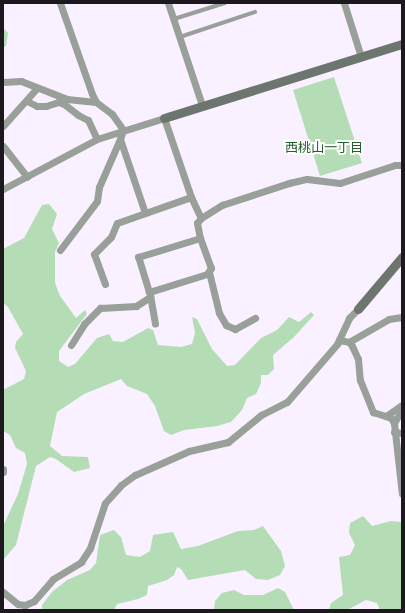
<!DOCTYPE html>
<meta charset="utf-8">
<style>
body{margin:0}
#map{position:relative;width:405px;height:613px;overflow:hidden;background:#f9f1ff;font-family:"Roboto Serif","Noto Sans JP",serif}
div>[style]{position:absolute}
.green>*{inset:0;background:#b4ddb6}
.lane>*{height:3.5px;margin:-1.75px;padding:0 1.75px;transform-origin:1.75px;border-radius:1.75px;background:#999f99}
.street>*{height:7px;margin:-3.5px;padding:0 3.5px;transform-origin:3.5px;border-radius:3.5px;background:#999f99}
.secondary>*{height:9px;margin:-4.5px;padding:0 4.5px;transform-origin:4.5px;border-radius:4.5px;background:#6d766e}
span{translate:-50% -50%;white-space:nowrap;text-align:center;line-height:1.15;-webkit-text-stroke:4px #fff;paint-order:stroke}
.neighbourhood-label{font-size:13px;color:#245f2d}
.frame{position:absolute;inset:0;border:4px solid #1c181e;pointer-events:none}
</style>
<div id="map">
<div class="green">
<div style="clip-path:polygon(3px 28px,8px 33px,6px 46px,3px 47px)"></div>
<div style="clip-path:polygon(334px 77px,362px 163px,320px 176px,293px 90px)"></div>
<div style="clip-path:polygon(49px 204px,57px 214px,52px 229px,59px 243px,55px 252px,55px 283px,60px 296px,76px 318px,85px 310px,87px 314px,59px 351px,59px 361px,68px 367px,75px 364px,97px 338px,109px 334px,113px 341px,123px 342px,148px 328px,153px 330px,158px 345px,181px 347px,192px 344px,195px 333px,192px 317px,197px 319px,212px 349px,227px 366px,235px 365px,261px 338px,277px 330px,289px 317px,299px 322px,311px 312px,314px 315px,294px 337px,273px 355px,274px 369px,268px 375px,261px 375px,261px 383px,256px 394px,247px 398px,242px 410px,231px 422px,217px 426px,184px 430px,171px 435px,164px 431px,155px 406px,147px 394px,127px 386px,121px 379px,84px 394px,57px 412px,50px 446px,62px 456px,88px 457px,90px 468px,74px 472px,56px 459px,50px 457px,36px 466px,16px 545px,3px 560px,3px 526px,18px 494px,27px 464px,25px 453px,16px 448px,10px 435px,3px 431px,3px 390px,24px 379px,26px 371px,15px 348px,16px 342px,23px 334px,8px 307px,3px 303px,3px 249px,24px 238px,42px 205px)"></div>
<div style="clip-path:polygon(363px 516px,372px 526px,391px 521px,402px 522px,402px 610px,380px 610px,377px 603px,366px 600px,347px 610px,329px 610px,331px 603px,343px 595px,339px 557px,350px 555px,355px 545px,349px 533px,350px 523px)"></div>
<div style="clip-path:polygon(263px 526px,281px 551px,285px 566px,280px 575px,268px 580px,256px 579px,245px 570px,188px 580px,181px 569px,177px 567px,174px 575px,167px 580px,148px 586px,147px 595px,138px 599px,117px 604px,114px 610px,42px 610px,42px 605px,52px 592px,67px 580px,90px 570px,96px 563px,100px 535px,114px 530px,121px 537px,126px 555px,140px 557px,150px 551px,153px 535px,173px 532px,181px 549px,198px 546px,238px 531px,254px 530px)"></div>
<div style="clip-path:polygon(278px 588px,285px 592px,294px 610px,214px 610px,215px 601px,222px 593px,234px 590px,244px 595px,263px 595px)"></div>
</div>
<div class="lane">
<div style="left:174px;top:19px;width:53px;rotate:-17.4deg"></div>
<div style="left:180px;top:37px;width:79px;rotate:-18.4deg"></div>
</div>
<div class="street">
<div style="left:60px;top:3px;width:96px;rotate:70.6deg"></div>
<div style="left:92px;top:94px;width:9px;rotate:63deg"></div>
<div style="left:96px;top:102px;width:20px;rotate:37deg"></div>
<div style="left:112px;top:114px;width:19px;rotate:55deg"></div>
<div style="left:123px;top:130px;width:9px;rotate:108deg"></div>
<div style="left:120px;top:139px;width:78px;rotate:71.3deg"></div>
<div style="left:168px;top:3px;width:108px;rotate:71.6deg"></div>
<div style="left:344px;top:3px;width:57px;rotate:72.5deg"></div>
<div style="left:3px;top:82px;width:18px;rotate:-3deg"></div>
<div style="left:21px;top:81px;width:49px;rotate:21.4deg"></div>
<div style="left:67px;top:99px;width:29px;rotate:6deg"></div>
<div style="left:27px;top:101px;width:11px;rotate:27deg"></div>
<div style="left:37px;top:106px;width:9px"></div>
<div style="left:46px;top:106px;width:13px;rotate:-18deg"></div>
<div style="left:58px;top:102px;width:6px;rotate:18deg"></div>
<div style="left:64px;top:104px;width:18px;rotate:38deg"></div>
<div style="left:78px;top:115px;width:11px;rotate:27deg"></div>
<div style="left:88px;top:120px;width:21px;rotate:65deg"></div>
<div style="left:3px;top:126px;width:51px;rotate:-48.2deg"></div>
<div style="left:3px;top:146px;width:39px;rotate:52deg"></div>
<div style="left:3px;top:189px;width:106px;rotate:-28deg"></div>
<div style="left:97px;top:139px;width:70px;rotate:-17.4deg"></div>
<div style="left:164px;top:118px;width:83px;rotate:71.1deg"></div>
<div style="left:191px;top:197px;width:23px;rotate:65deg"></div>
<div style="left:201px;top:218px;width:6px;rotate:129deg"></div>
<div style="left:197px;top:223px;width:15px;rotate:79deg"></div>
<div style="left:201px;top:218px;width:25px;rotate:-32deg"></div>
<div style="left:222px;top:205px;width:71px;rotate:-18.2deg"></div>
<div style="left:289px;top:183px;width:18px;rotate:-13deg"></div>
<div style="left:307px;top:179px;width:33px;rotate:7deg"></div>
<div style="left:340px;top:183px;width:58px;rotate:-18.1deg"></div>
<div style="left:395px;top:165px;width:7px"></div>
<div style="left:200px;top:238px;width:32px;rotate:70deg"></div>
<div style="left:211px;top:268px;width:7px;rotate:124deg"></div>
<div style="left:207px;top:274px;width:61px;rotate:162.8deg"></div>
<div style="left:149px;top:292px;width:37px;rotate:-107deg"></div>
<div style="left:138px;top:257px;width:65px;rotate:-17deg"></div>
<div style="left:60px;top:250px;width:61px;rotate:-52.9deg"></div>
<div style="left:97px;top:201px;width:14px;rotate:-82deg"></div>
<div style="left:99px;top:187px;width:52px;rotate:-66.4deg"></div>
<div style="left:209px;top:272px;width:42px;rotate:76.3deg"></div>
<div style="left:219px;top:313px;width:14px;rotate:60deg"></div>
<div style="left:226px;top:325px;width:10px;rotate:24deg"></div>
<div style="left:235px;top:329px;width:23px;rotate:-29deg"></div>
<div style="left:105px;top:284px;width:32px;rotate:-110deg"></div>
<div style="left:94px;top:254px;width:24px;rotate:-45deg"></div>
<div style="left:111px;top:237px;width:15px;rotate:-67deg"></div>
<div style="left:117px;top:223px;width:78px;rotate:-19.4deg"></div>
<div style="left:150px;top:295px;width:29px;rotate:80deg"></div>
<div style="left:339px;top:340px;width:10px;rotate:11deg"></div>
<div style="left:349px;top:342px;width:5px;rotate:53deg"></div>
<div style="left:352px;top:346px;width:14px;rotate:65deg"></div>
<div style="left:358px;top:359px;width:21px;rotate:85deg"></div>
<div style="left:360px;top:380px;width:35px;rotate:68deg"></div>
<div style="left:373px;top:412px;width:19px;rotate:18deg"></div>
<div style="left:391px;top:418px;width:6px;rotate:59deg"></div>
<div style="left:394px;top:423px;width:71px;rotate:83.6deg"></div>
<div style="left:349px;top:342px;width:46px;rotate:-29.9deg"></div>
<div style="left:389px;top:319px;width:13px;rotate:-9deg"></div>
<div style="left:71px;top:345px;width:25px;rotate:-58deg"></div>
<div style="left:84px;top:324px;width:23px;rotate:-45deg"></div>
<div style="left:100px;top:308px;width:36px;rotate:-3deg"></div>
<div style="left:136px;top:306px;width:17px;rotate:-33deg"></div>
<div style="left:386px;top:416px;width:19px;rotate:-35deg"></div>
<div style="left:394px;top:423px;width:16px;rotate:-60deg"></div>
<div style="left:394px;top:432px;width:8px;rotate:7deg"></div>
<div style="left:3px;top:469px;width:3px;rotate:90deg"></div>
<div style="left:3px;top:592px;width:19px;rotate:39deg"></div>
<div style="left:18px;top:604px;width:7px;rotate:8deg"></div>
<div style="left:25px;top:605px;width:10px;rotate:-24deg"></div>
<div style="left:34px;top:601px;width:29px;rotate:-49deg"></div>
<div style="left:53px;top:579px;width:33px;rotate:-31deg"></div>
<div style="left:81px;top:562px;width:17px;rotate:-57deg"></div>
<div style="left:90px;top:548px;width:47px;rotate:-71.6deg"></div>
<div style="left:105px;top:503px;width:24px;rotate:-48deg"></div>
<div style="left:121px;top:485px;width:17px;rotate:-36deg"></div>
<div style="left:135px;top:475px;width:59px;rotate:-24deg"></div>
<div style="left:189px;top:451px;width:40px;rotate:-13deg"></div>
<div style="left:228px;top:442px;width:43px;rotate:-39.3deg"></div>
<div style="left:261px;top:415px;width:29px;rotate:-27deg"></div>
<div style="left:287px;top:402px;width:77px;rotate:-49.2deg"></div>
<div style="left:337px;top:344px;width:29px;rotate:-65deg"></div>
<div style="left:349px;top:318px;width:13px;rotate:-45deg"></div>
</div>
<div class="secondary">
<div style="left:164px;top:118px;width:249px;rotate:-17.3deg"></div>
<div style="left:358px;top:309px;width:68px;rotate:-49.8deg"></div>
</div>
<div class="neighbourhood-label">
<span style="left:324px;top:148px">西桃山一丁目</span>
</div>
<div class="frame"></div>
</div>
